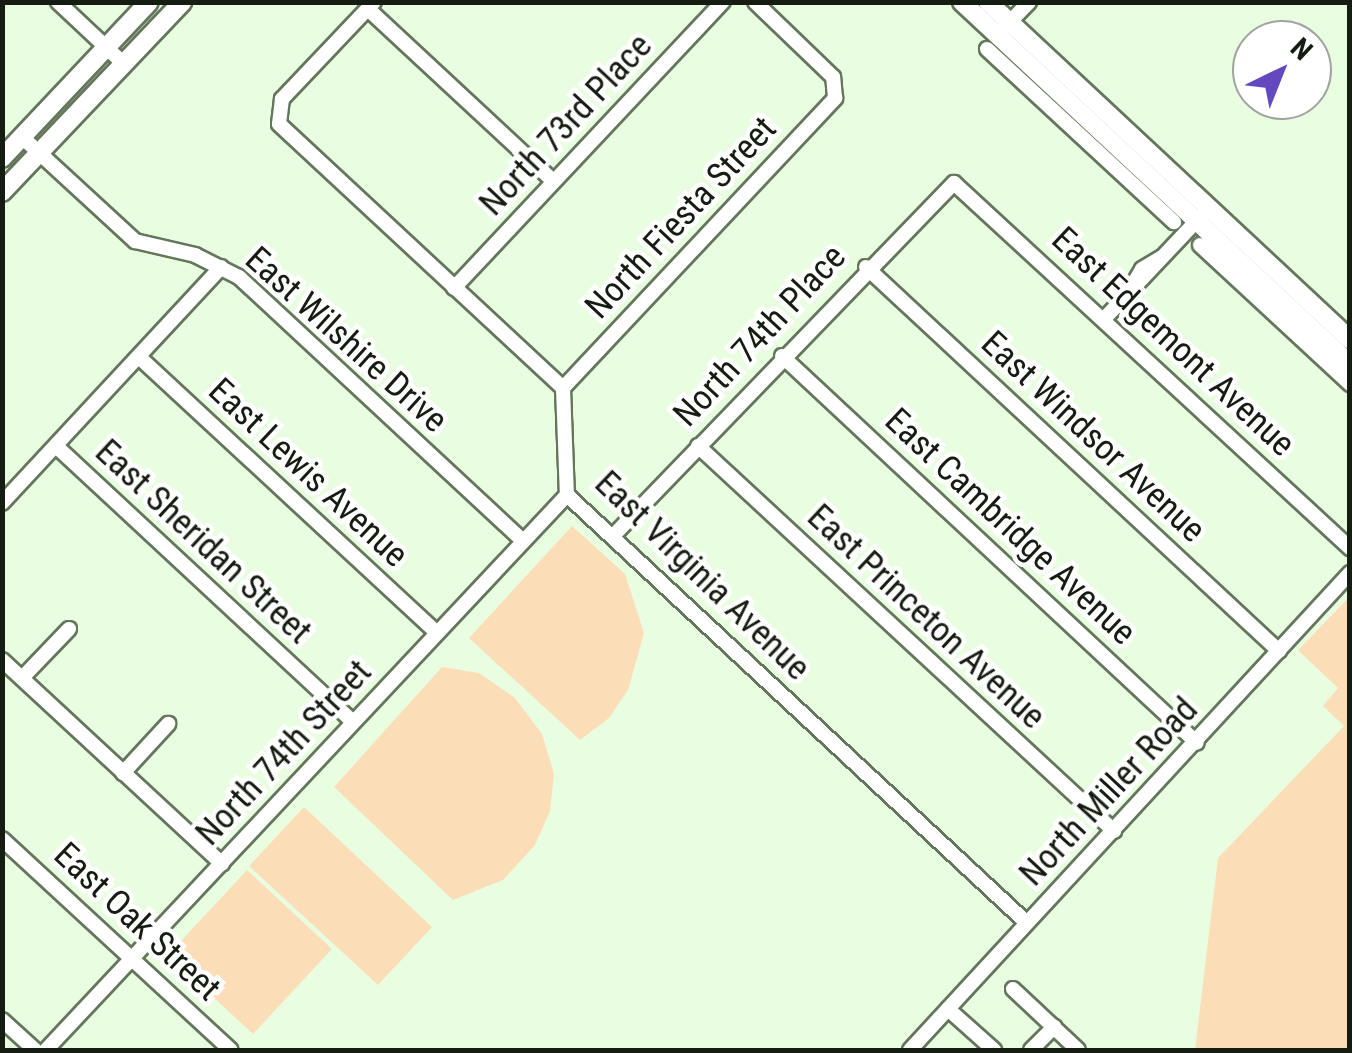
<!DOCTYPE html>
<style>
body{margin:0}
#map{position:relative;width:1352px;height:1053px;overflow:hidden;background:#e9fee0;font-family:"Roboto Condensed",sans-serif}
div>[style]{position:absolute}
.green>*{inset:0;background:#fbdeb7}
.roads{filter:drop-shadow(2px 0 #64765b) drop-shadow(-2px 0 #64765b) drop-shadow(0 2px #64765b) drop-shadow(0 -2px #64765b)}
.minor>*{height:14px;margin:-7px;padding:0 7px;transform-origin:7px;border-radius:7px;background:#fff}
.major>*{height:18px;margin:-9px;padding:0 9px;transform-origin:9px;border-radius:9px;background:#fff}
span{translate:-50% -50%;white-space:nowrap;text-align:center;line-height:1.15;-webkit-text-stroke:9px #fff;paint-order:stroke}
.street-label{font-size:35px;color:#151c11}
.frame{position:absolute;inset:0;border:5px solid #151c11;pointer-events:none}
.north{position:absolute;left:1232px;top:20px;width:100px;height:100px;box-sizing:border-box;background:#fff;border:2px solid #a1a4a0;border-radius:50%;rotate:43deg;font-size:28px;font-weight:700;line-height:40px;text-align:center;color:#151c11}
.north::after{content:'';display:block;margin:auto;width:35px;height:45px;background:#6448c0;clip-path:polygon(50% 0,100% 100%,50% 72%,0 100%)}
</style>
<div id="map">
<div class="green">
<div style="clip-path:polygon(572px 526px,625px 574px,644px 633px,628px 690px,609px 718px,580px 740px,469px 638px)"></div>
<div style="clip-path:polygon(1349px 597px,1349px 1050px,1195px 1050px,1218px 858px,1344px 726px,1323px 706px,1338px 688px,1298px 650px)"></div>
<div style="clip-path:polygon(442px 667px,479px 673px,515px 698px,542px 734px,554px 774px,550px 811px,535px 845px,503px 880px,453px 900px,334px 787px)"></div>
<div style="clip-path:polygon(304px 807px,432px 927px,378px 985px,249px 866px)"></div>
<div style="clip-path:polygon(247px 870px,332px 949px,253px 1034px,168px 955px)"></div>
</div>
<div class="roads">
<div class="minor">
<div style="left:58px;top:2px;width:91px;rotate:43.2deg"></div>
<div style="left:374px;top:2px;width:134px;rotate:133.5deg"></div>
<div style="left:282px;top:99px;width:25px;rotate:97deg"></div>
<div style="left:279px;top:124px;width:388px;rotate:42.9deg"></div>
<div style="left:563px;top:388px;width:107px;rotate:87.9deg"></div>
<div style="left:567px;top:495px;width:628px;rotate:42.94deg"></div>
<div style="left:368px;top:9px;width:253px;rotate:42.9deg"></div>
<div style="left:1005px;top:27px;width:35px;rotate:-46deg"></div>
<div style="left:987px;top:49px;width:255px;rotate:42.8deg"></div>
<div style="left:22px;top:137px;width:154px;rotate:42.6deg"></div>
<div style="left:135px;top:241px;width:62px;rotate:13.1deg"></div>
<div style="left:195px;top:255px;width:49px;rotate:26.6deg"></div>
<div style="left:239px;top:277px;width:388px;rotate:42.9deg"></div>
<div style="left:1200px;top:245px;width:205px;rotate:42.8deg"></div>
<div style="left:866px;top:267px;width:564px;rotate:42.92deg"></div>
<div style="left:454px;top:288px;width:393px;rotate:-46.8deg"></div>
<div style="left:1126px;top:296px;width:31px;rotate:-59deg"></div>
<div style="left:1142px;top:269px;width:23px;rotate:-31deg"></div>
<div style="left:1104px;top:319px;width:143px;rotate:-46.7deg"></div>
<div style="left:782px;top:356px;width:567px;rotate:43deg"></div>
<div style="left:139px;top:357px;width:405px;rotate:42.8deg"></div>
<div style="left:563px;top:388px;width:398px;rotate:-46.8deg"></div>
<div style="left:835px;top:98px;width:21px;rotate:-95deg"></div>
<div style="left:833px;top:77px;width:108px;rotate:-136.1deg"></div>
<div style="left:56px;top:446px;width:405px;rotate:42.9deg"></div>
<div style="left:698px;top:446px;width:567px;rotate:42.78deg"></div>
<div style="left:2px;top:503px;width:322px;rotate:-47.1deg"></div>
<div style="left:613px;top:536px;width:491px;rotate:-46deg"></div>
<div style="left:954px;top:183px;width:539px;rotate:42.67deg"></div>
<div style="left:2px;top:660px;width:300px;rotate:42.8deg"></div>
<div style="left:22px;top:678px;width:68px;rotate:-46.2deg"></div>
<div style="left:123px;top:773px;width:67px;rotate:-47.4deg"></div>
<div style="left:2px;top:839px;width:311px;rotate:42.7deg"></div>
<div style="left:1013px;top:989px;width:89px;rotate:43.2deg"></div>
<div style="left:948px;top:1009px;width:62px;rotate:41.7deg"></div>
<div style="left:2px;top:1020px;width:45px;rotate:42.3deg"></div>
<div style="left:46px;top:1050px;width:761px;rotate:-46.81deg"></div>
<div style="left:910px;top:1050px;width:649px;rotate:-47.31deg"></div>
<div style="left:1031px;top:1050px;width:33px;rotate:-45deg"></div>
</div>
<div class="major">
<div style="left:962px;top:2px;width:531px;rotate:43.01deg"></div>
<div style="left:988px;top:2px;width:495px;rotate:43deg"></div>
<div style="left:2px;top:158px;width:214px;rotate:-46.7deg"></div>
<div style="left:2px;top:192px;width:262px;rotate:-46.5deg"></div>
</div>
</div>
<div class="street-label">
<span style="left:566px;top:125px;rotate:-47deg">North 73rd Place</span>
<span style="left:681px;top:218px;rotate:-47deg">North Fiesta Street</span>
<span style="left:760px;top:336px;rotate:-47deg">North 74th Place</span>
<span style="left:346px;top:340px;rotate:42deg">East Wilshire Drive</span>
<span style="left:1173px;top:342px;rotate:43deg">East Edgemont Avenue</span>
<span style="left:1093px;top:437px;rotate:43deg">East Windsor Avenue</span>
<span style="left:308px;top:473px;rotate:43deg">East Lewis Avenue</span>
<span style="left:1010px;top:527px;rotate:43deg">East Cambridge Avenue</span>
<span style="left:203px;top:542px;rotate:43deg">East Sheridan Street</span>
<span style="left:702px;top:576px;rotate:44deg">East Virginia Avenue</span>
<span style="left:926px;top:617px;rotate:43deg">East Princeton Avenue</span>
<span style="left:284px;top:753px;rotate:-47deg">North 74th Street</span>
<span style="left:1109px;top:792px;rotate:-47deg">North Miller Road</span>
<span style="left:137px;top:922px;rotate:43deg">East Oak Street</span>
</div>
<div class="frame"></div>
<div class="north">N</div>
</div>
